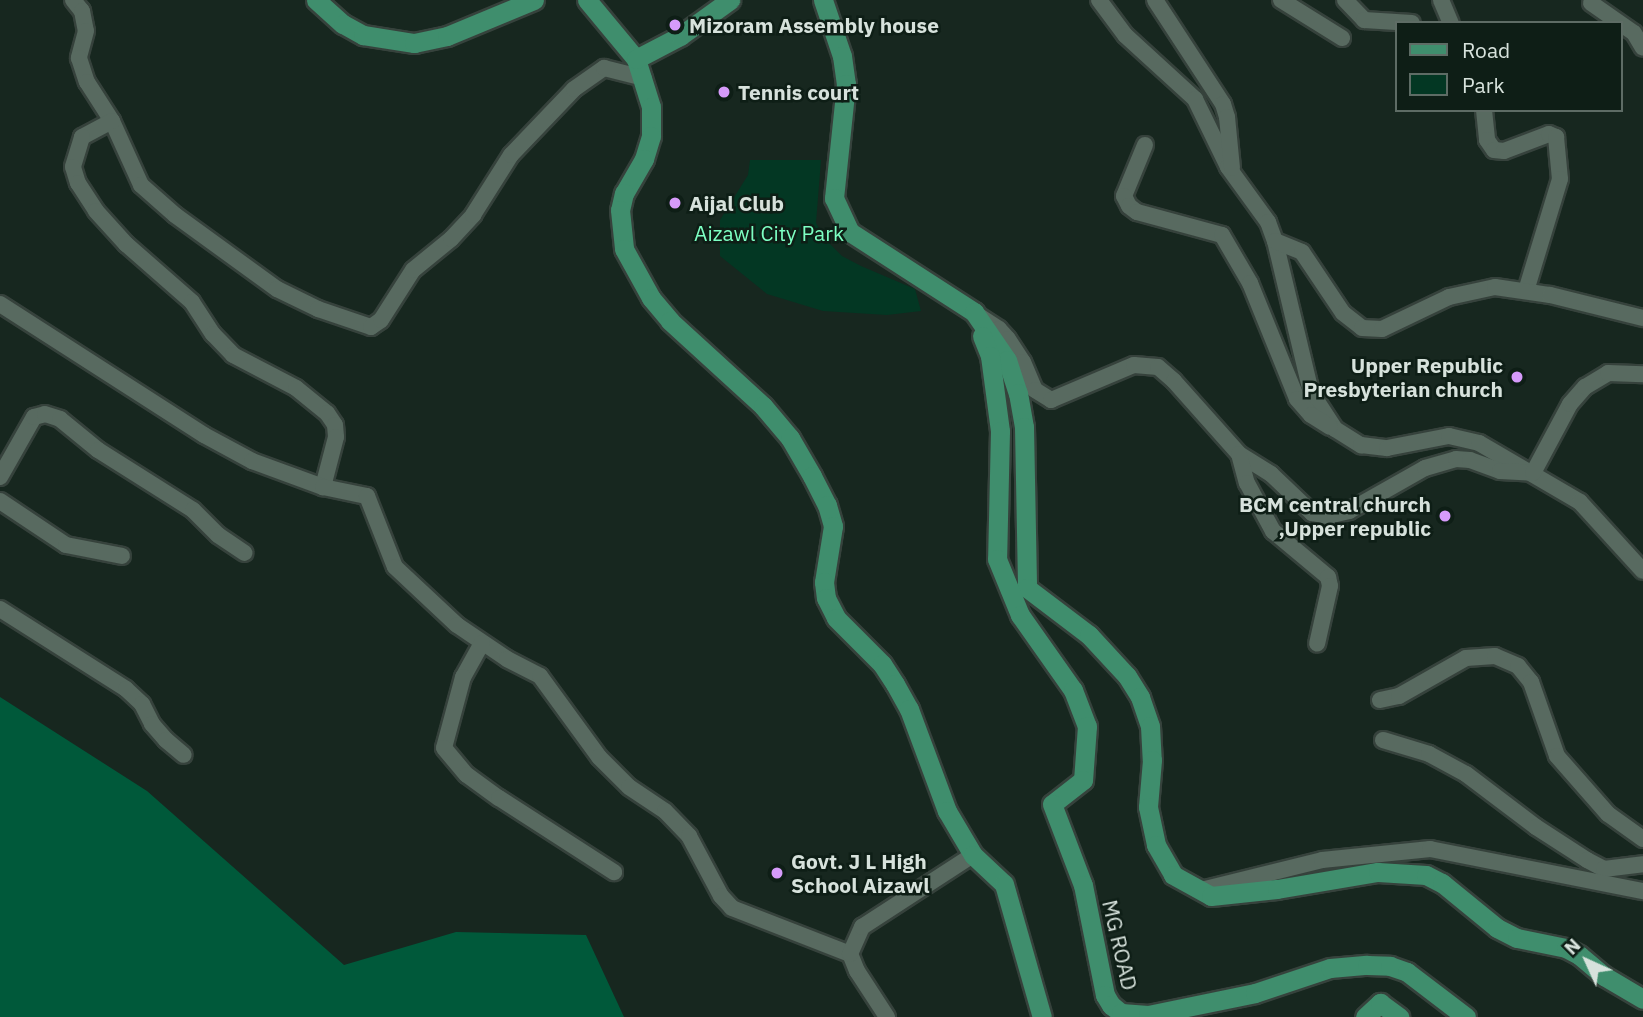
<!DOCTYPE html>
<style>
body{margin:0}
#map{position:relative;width:1643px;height:1017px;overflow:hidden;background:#17271f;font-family:"IBM Plex Sans",sans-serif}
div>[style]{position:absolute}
.green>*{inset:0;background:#033723}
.forest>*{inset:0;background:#00593a}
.roads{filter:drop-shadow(2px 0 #36423c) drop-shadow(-2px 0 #36423c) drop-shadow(0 2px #36423c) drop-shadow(0 -2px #36423c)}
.minor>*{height:16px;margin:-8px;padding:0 8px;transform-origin:8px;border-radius:8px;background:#586a60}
.major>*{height:19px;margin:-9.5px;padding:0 9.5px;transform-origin:9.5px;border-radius:9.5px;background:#3f8e6d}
.dots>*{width:19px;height:19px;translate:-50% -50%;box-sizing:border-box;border:4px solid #0e1e16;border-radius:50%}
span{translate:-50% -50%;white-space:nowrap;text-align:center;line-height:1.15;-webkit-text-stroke:5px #0e1e16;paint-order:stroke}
.poi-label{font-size:21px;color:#d7e2dc;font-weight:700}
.left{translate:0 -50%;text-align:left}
.right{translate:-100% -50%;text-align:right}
.park-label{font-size:21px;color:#7dffc3}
.street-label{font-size:21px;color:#d7e2dc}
.legend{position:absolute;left:1395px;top:21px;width:228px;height:91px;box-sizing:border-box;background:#0e1e16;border:2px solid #5e6c65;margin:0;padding:9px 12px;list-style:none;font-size:21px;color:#d7e2dc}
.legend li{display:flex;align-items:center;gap:14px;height:35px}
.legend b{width:35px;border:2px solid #5e6c65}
.north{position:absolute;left:1552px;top:926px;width:70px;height:70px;-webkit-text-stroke:5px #0e1e16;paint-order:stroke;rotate:315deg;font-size:19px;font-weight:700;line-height:28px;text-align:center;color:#d7e2dc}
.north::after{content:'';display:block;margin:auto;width:24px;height:32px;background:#d7e2dc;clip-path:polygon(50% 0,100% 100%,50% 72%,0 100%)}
</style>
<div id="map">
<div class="green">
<div style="clip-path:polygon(750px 160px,821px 160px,816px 223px,826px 240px,842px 256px,861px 266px,915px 289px,921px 311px,887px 315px,823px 311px,767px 294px,720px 256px,720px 220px,748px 175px)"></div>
</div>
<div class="forest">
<div style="clip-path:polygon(0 697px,147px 791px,344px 965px,456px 932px,586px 935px,624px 1017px,0 1017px)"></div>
</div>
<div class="roads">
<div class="minor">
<div style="left:73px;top:0;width:14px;rotate:51deg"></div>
<div style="left:82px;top:11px;width:20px;rotate:79deg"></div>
<div style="left:86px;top:31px;width:28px;rotate:105deg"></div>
<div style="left:79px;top:58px;width:25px;rotate:72deg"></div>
<div style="left:87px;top:82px;width:46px;rotate:57.3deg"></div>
<div style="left:112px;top:121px;width:70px;rotate:65.6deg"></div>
<div style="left:141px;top:185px;width:45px;rotate:41.4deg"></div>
<div style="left:175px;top:215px;width:126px;rotate:36deg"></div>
<div style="left:277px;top:289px;width:46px;rotate:26deg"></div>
<div style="left:318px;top:309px;width:56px;rotate:18.8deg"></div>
<div style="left:371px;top:327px;width:12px;rotate:-35deg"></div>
<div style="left:381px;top:320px;width:59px;rotate:-57.4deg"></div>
<div style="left:413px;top:270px;width:49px;rotate:-39.2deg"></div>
<div style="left:451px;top:239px;width:33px;rotate:-47deg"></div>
<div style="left:473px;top:215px;width:71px;rotate:-57.7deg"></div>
<div style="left:511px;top:155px;width:91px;rotate:-46.3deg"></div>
<div style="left:574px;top:89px;width:37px;rotate:-35deg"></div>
<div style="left:604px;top:68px;width:41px;rotate:14deg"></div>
<div style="left:1099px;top:0;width:44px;rotate:53.4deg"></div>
<div style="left:1125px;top:35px;width:95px;rotate:42.4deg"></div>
<div style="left:1195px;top:99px;width:76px;rotate:64.1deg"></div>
<div style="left:1228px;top:167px;width:68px;rotate:54deg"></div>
<div style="left:1268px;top:222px;width:20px;rotate:70deg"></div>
<div style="left:1275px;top:241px;width:155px;rotate:76.6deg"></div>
<div style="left:1311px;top:392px;width:44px;rotate:57deg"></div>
<div style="left:1335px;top:429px;width:31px;rotate:32deg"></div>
<div style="left:1361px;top:445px;width:26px;rotate:7deg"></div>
<div style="left:1387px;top:448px;width:63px;rotate:-11deg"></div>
<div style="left:1449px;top:436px;width:31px;rotate:13deg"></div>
<div style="left:1479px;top:443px;width:117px;rotate:30.3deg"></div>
<div style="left:1580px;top:502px;width:93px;rotate:47.6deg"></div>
<div style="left:1155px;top:0;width:124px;rotate:56.8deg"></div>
<div style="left:1223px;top:104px;width:14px;rotate:73deg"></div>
<div style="left:1227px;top:117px;width:51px;rotate:84.4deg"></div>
<div style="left:1281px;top:0;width:72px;rotate:31.9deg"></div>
<div style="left:1345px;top:0;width:28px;rotate:46deg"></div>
<div style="left:1364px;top:20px;width:48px;rotate:3.6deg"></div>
<div style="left:1441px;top:0;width:25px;rotate:67deg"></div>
<div style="left:1591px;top:3px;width:52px;rotate:34.9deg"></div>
<div style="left:1634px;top:33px;width:17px;rotate:59deg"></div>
<div style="left:1484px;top:110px;width:30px;rotate:84deg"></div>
<div style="left:1487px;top:140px;width:12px;rotate:55deg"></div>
<div style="left:1494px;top:150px;width:10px;rotate:6deg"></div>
<div style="left:1504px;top:151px;width:48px;rotate:-20.7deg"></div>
<div style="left:1549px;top:134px;width:8px;rotate:23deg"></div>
<div style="left:1556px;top:137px;width:42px;rotate:84.6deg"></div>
<div style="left:1560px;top:179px;width:117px;rotate:106.9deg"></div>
<div style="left:112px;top:121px;width:34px;rotate:152deg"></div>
<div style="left:82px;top:137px;width:31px;rotate:107deg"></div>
<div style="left:73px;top:167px;width:17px;rotate:73deg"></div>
<div style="left:78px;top:183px;width:33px;rotate:57deg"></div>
<div style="left:96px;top:211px;width:45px;rotate:47.7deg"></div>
<div style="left:126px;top:244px;width:88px;rotate:41.3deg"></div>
<div style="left:192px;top:302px;width:38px;rotate:57deg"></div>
<div style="left:213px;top:334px;width:29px;rotate:46deg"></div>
<div style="left:233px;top:355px;width:71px;rotate:27.6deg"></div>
<div style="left:296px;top:388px;width:40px;rotate:39deg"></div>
<div style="left:327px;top:413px;width:14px;rotate:56deg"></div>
<div style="left:335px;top:425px;width:12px;rotate:85deg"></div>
<div style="left:336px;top:437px;width:52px;rotate:104.6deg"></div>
<div style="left:1145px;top:145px;width:55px;rotate:112.4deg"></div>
<div style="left:1124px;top:196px;width:11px;rotate:63deg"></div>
<div style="left:1129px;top:206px;width:10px;rotate:37deg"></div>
<div style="left:1137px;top:212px;width:88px;rotate:15.1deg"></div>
<div style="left:1222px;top:235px;width:56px;rotate:59.7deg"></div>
<div style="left:1250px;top:283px;width:125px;rotate:67.9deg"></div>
<div style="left:1297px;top:399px;width:21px;rotate:49deg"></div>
<div style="left:1311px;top:415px;width:22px;rotate:32deg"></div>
<div style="left:1275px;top:241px;width:29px;rotate:22deg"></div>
<div style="left:1302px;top:252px;width:73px;rotate:56.1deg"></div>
<div style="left:1343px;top:313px;width:24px;rotate:38deg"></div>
<div style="left:1362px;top:328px;width:20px;rotate:3deg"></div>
<div style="left:1382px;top:329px;width:74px;rotate:-25.5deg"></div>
<div style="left:1449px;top:297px;width:47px;rotate:-12.3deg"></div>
<div style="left:1495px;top:287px;width:56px;rotate:8.3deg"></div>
<div style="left:1550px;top:295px;width:96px;rotate:13.9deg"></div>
<div style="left:0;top:304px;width:242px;rotate:32.7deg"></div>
<div style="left:204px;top:435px;width:55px;rotate:28.4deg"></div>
<div style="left:252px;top:461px;width:76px;rotate:20.1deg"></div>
<div style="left:323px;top:487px;width:45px;rotate:11.6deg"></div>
<div style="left:367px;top:496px;width:76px;rotate:68.5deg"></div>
<div style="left:395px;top:567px;width:85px;rotate:43.1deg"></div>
<div style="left:457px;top:625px;width:60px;rotate:34.2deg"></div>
<div style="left:507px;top:659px;width:37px;rotate:27deg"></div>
<div style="left:540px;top:676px;width:100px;rotate:53.9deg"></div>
<div style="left:599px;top:757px;width:42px;rotate:45deg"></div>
<div style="left:629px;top:787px;width:43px;rotate:33.7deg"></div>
<div style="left:665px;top:811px;width:35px;rotate:46deg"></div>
<div style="left:689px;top:836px;width:68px;rotate:61.9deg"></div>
<div style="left:721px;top:896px;width:16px;rotate:47deg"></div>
<div style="left:732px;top:908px;width:127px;rotate:21.3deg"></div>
<div style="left:979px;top:316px;width:24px;rotate:33deg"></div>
<div style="left:999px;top:329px;width:13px;rotate:48deg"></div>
<div style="left:1008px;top:339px;width:27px;rotate:57deg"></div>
<div style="left:1023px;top:362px;width:30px;rotate:67deg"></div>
<div style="left:1035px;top:390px;width:19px;rotate:32deg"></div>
<div style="left:1051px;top:400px;width:90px;rotate:-22.9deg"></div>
<div style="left:1134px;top:365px;width:24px;rotate:5deg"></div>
<div style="left:1158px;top:367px;width:21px;rotate:41deg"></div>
<div style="left:1174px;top:381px;width:98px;rotate:48.3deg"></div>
<div style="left:1239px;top:454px;width:38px;rotate:32deg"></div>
<div style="left:1271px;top:474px;width:57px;rotate:43.6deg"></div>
<div style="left:1312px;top:513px;width:16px;rotate:11deg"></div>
<div style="left:1328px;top:516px;width:22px;rotate:-13deg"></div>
<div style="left:1349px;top:511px;width:87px;rotate:-29.5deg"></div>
<div style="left:1425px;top:468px;width:32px;rotate:-16deg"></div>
<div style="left:1456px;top:459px;width:14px;rotate:4deg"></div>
<div style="left:1470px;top:460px;width:32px;rotate:20deg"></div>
<div style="left:1500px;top:471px;width:33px;rotate:3deg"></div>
<div style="left:1533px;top:473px;width:78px;rotate:-61.8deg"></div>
<div style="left:1570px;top:404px;width:23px;rotate:-49deg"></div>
<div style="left:1585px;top:387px;width:27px;rotate:-31deg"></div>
<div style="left:1608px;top:373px;width:35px;rotate:2deg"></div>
<div style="left:1239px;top:454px;width:30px;rotate:75deg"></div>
<div style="left:1247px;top:483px;width:55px;rotate:61.6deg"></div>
<div style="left:1273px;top:531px;width:72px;rotate:39.9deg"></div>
<div style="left:1328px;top:577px;width:9px;rotate:77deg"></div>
<div style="left:1330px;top:586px;width:59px;rotate:102.6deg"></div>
<div style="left:0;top:477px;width:69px;rotate:-60.5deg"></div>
<div style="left:34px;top:417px;width:11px;rotate:-15deg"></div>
<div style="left:45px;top:414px;width:16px;rotate:18deg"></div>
<div style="left:60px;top:419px;width:49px;rotate:39.2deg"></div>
<div style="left:98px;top:450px;width:112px;rotate:32.3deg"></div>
<div style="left:193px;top:510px;width:35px;rotate:45deg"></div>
<div style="left:218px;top:535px;width:32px;rotate:34deg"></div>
<div style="left:0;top:501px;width:79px;rotate:33.7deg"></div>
<div style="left:66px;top:545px;width:57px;rotate:11.1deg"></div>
<div style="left:0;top:609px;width:149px;rotate:32.4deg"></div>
<div style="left:126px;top:689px;width:22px;rotate:43deg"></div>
<div style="left:142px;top:704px;width:22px;rotate:63deg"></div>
<div style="left:152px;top:724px;width:21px;rotate:49deg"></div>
<div style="left:166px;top:740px;width:23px;rotate:40deg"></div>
<div style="left:482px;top:643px;width:39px;rotate:119deg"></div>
<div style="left:463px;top:677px;width:73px;rotate:105deg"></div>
<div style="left:444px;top:748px;width:35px;rotate:50deg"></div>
<div style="left:467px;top:775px;width:39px;rotate:36deg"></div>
<div style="left:499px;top:798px;width:137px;rotate:32.8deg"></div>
<div style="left:1380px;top:700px;width:19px;rotate:-12deg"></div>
<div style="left:1399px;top:696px;width:77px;rotate:-29.6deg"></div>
<div style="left:1466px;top:658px;width:29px;rotate:-4deg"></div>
<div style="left:1495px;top:656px;width:25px;rotate:23deg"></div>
<div style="left:1518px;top:666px;width:21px;rotate:51deg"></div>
<div style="left:1531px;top:682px;width:78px;rotate:70.6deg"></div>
<div style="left:1557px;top:756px;width:77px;rotate:48.7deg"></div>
<div style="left:1608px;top:814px;width:43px;rotate:35.5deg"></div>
<div style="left:1383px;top:740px;width:48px;rotate:16.9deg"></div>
<div style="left:1429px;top:754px;width:42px;rotate:28.4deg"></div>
<div style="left:1466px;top:774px;width:88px;rotate:37.1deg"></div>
<div style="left:1536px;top:827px;width:61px;rotate:32.9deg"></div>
<div style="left:1587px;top:860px;width:19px;rotate:28deg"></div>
<div style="left:1604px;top:869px;width:39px;rotate:-7deg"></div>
<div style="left:1205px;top:889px;width:121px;rotate:-13.9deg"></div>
<div style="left:1322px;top:860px;width:109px;rotate:-5.8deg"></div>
<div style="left:1430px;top:849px;width:217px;rotate:11.2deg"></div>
<div style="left:887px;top:1017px;width:55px;rotate:-123.1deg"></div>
<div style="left:857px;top:971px;width:18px;rotate:-112deg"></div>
<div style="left:850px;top:954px;width:30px;rotate:-66deg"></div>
<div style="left:862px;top:927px;width:132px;rotate:-33deg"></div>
</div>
<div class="major">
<div style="left:316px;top:0;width:36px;rotate:42deg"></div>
<div style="left:343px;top:24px;width:23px;rotate:29deg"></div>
<div style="left:363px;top:35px;width:52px;rotate:8.9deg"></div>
<div style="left:414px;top:43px;width:34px;rotate:-12deg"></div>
<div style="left:447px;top:36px;width:94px;rotate:-22.5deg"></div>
<div style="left:587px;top:0;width:77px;rotate:50.3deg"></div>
<div style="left:636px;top:59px;width:50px;rotate:72.6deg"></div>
<div style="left:651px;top:107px;width:29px;rotate:90deg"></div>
<div style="left:651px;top:136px;width:24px;rotate:107deg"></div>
<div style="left:644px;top:159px;width:39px;rotate:120deg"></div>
<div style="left:624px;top:193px;width:17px;rotate:103deg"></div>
<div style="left:620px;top:210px;width:39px;rotate:84deg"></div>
<div style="left:624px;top:249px;width:56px;rotate:61.1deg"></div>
<div style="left:651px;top:298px;width:30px;rotate:50deg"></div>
<div style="left:670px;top:321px;width:126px;rotate:42.4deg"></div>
<div style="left:763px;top:406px;width:42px;rotate:49.8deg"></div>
<div style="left:790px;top:438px;width:44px;rotate:59.9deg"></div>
<div style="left:812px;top:476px;width:33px;rotate:63deg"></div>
<div style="left:827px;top:505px;width:22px;rotate:74deg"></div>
<div style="left:833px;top:526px;width:57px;rotate:99.1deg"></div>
<div style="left:824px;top:582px;width:16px;rotate:83deg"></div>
<div style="left:826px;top:598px;width:22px;rotate:63deg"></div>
<div style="left:836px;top:618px;width:65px;rotate:45deg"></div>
<div style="left:882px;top:664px;width:24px;rotate:57deg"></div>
<div style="left:895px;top:684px;width:29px;rotate:61deg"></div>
<div style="left:909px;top:709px;width:109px;rotate:69.6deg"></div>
<div style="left:947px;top:811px;width:51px;rotate:59.4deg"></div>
<div style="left:973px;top:855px;width:42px;rotate:43.1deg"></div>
<div style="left:1004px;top:884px;width:138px;rotate:74.1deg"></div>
<div style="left:823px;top:0;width:59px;rotate:71.3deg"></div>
<div style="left:842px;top:56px;width:28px;rotate:82deg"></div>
<div style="left:846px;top:84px;width:115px;rotate:96deg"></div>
<div style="left:834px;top:198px;width:38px;rotate:65deg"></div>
<div style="left:850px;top:232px;width:148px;rotate:32.8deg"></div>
<div style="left:974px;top:312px;width:58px;rotate:55.5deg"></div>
<div style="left:1007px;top:360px;width:35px;rotate:72deg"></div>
<div style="left:1018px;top:393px;width:35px;rotate:80deg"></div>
<div style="left:1024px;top:427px;width:161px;rotate:88.9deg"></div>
<div style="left:1027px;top:588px;width:78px;rotate:37.2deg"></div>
<div style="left:1089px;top:635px;width:56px;rotate:47.2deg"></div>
<div style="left:1127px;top:676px;width:25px;rotate:58deg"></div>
<div style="left:1140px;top:697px;width:31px;rotate:71deg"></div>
<div style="left:1150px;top:726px;width:34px;rotate:87deg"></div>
<div style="left:1152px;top:760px;width:47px;rotate:94.9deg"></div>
<div style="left:1148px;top:807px;width:39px;rotate:78deg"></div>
<div style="left:1156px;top:845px;width:34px;rotate:60deg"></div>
<div style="left:1173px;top:875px;width:43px;rotate:28.9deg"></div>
<div style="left:1211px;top:896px;width:66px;rotate:-6.1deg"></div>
<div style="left:1277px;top:889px;width:102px;rotate:-9.6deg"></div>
<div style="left:1378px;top:872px;width:48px;rotate:3.6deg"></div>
<div style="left:1426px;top:875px;width:18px;rotate:27deg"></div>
<div style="left:1442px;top:883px;width:71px;rotate:39.3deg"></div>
<div style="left:1497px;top:928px;width:22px;rotate:27deg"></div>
<div style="left:1517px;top:938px;width:50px;rotate:11.5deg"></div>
<div style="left:1566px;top:948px;width:15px;rotate:28deg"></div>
<div style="left:1579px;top:955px;width:33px;rotate:40deg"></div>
<div style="left:1604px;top:976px;width:45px;rotate:30.5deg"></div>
<div style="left:636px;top:59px;width:50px;rotate:-27.6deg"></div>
<div style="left:680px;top:36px;width:62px;rotate:-35.8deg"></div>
<div style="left:982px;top:336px;width:22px;rotate:68deg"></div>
<div style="left:990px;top:356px;width:76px;rotate:82.4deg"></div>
<div style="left:1000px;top:431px;width:128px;rotate:91.3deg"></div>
<div style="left:997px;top:559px;width:61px;rotate:67.7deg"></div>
<div style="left:1020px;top:615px;width:92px;rotate:54.8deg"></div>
<div style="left:1073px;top:690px;width:39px;rotate:69deg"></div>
<div style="left:1087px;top:726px;width:54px;rotate:94.2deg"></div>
<div style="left:1083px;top:780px;width:39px;rotate:142deg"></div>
<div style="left:1052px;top:804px;width:87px;rotate:69.1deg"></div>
<div style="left:1083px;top:885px;width:112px;rotate:78.7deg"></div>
<div style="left:1105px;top:995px;width:12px;rotate:59deg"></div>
<div style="left:1111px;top:1005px;width:13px;rotate:39deg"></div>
<div style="left:1121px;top:1013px;width:27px;rotate:4deg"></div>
<div style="left:1148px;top:1015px;width:109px;rotate:-11.6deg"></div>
<div style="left:1255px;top:993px;width:79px;rotate:-18.4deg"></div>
<div style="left:1330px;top:968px;width:37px;rotate:-5deg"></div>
<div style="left:1367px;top:965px;width:23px;rotate:2deg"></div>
<div style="left:1390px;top:966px;width:18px;rotate:19deg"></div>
<div style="left:1407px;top:972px;width:74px;rotate:37.3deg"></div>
<div style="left:1365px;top:1017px;width:21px;rotate:-43deg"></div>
<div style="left:1380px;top:1003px;width:24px;rotate:36deg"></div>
</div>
</div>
<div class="dots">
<div style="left:675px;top:25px;background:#d69bfa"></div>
<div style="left:724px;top:92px;background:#d69bfa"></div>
<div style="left:675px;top:203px;background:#d69bfa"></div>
<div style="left:1517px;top:377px;background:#d69bfa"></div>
<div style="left:1445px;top:516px;background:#d69bfa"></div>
<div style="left:777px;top:873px;background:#d69bfa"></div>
</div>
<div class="poi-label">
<span class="left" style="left:689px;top:25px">Mizoram Assembly house</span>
<span class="left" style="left:738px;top:92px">Tennis court</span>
<span class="left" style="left:689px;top:203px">Aijal Club</span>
<span class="right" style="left:1503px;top:377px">Upper Republic<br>Presbyterian church</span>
<span class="right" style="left:1431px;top:516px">BCM central church<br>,Upper republic</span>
<span class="left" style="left:791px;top:873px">Govt. J L High<br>School Aizawl</span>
</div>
<div class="park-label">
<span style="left:769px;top:233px">Aizawl City Park</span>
</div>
<div class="street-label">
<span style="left:1120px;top:945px;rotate:77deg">MG ROAD</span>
</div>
<ul class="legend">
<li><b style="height:9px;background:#3f8e6d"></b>Road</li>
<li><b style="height:19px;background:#033723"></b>Park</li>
</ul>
<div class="north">N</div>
</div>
